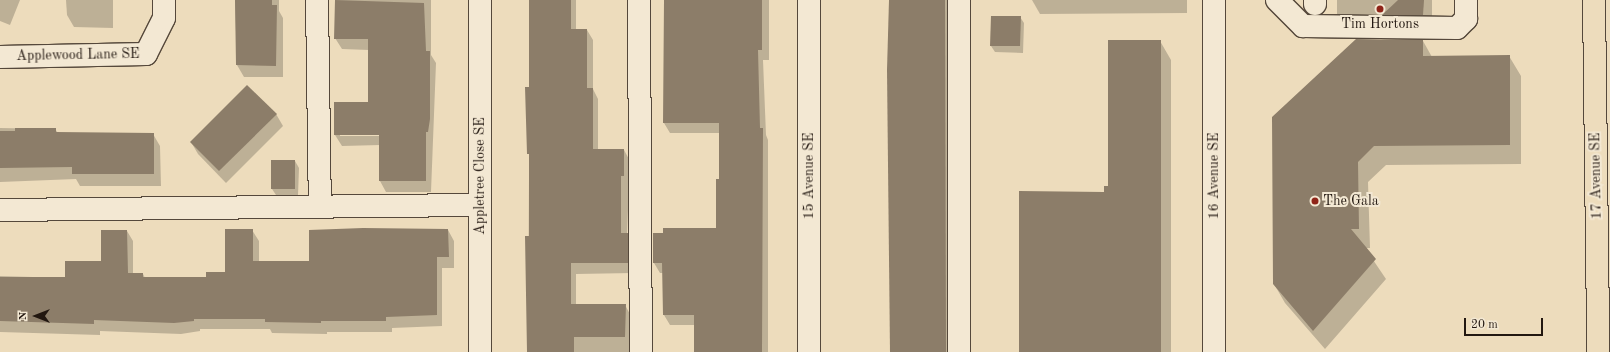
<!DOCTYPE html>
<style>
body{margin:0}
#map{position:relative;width:1610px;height:352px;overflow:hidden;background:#eddcbc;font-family:"Old Standard TT",serif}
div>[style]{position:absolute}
.shadow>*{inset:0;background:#0003}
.building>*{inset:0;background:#8c7d69}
.roads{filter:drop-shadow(1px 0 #55483b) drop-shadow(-1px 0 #55483b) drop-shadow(0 1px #55483b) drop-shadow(0 -1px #55483b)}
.minor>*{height:22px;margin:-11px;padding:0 11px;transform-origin:11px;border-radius:11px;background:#f3e8d3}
.major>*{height:22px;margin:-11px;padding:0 11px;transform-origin:11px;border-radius:11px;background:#eddcbc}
.dots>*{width:11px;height:11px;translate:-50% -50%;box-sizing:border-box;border:2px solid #f3e8d3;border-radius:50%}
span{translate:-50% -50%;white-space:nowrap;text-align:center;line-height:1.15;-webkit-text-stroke:4px #f3e8d3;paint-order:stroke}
.poi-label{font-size:14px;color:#221710}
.left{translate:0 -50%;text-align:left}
.street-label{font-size:14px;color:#221710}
.north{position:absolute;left:16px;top:296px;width:40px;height:40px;-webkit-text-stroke:3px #f3e8d3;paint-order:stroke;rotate:270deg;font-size:11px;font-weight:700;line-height:16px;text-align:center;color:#221710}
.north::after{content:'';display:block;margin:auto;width:14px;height:18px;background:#221710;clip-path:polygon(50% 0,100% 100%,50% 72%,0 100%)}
.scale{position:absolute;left:1464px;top:318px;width:79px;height:18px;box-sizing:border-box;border:2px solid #221710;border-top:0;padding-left:5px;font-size:12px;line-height:14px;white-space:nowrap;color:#221710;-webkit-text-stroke:3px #f3e8d3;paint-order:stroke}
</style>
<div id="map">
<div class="shadow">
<div style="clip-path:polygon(0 0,20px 0,10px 25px,0 21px)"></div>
<div style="clip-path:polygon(66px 0,113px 0,113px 28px,74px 27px,67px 15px)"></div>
<div style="clip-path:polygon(235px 0,279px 0,279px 11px,283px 18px,283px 77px,244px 77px,237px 65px)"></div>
<div style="clip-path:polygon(evenodd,336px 0,431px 0,431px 55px,436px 63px,431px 192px,386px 192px,380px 181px,380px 145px,342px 146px,335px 135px,335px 103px,369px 103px,369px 50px,342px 49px,335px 38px,336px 0,340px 134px,384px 134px,384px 136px,340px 136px,340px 134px)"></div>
<div style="clip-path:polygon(530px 0,576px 0,576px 30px,587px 30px,593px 40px,593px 89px,598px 99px,598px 150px,624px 150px,630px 161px,627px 234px,633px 244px,633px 273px,576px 274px,576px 305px,625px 305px,631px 316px,631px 352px,528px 352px)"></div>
<div style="clip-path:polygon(664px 0,769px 0,769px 60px,763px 60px,766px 135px,768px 140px,768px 352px,695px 352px,695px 325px,670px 325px,664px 315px,663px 273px,660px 273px,654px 263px,664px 234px,717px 229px,720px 180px,720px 133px,670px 133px,664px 123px)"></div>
<div style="clip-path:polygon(890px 0,956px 0,957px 352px,891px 352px)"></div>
<div style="clip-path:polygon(1032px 0,1187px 0,1187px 13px,1040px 14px)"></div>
<div style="clip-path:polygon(1337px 0,1432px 0,1432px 30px,1346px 29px,1337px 14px)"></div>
<div style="clip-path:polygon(1020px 17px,1024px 23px,1023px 53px,995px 52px,991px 46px)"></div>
<div style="clip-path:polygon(1160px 41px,1171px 60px,1171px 352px,1021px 352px,1109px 187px)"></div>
<div style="clip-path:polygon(1423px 41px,1432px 57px,1509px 56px,1521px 76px,1521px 164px,1386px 165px,1368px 182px,1370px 248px,1365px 248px,1386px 279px,1325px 349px,1285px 303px,1274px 284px)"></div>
<div style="clip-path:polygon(276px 114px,283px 126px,226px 183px,198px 154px,191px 142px)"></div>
<div style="clip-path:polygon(0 128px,55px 129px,58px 133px,153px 134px,160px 146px,161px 186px,80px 186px,76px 179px,0 182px)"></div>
<div style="clip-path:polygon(295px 161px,299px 168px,298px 195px,276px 195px,272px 189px)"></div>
<div style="clip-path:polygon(252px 230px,259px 241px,259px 262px,310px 262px,448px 230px,454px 241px,454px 268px,442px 268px,442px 326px,392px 328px,392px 332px,327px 332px,327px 334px,272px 333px,270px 329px,200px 329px,200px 331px,181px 334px,100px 331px,100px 335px,0 332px,0 276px,66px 278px,102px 262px,127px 231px,133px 241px,133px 274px,143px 274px,145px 278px,207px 278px,226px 273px)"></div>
</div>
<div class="building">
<div style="clip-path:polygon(235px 0,272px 0,272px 5px,277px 5px,276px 66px,236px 65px)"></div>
<div style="clip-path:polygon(335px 0,424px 3px,426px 51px,430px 51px,430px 119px,428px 132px,426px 132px,426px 181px,379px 181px,379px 135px,334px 135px,334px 102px,368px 102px,368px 39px,334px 39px)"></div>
<div style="clip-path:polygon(529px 0,571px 0,571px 29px,587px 29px,587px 88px,593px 88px,593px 149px,624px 149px,624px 176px,621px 176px,621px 233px,628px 233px,628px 263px,571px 263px,571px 304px,626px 304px,625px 337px,574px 337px,574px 352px,527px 352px,525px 236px,529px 236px,529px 154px,527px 154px,525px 87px,529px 87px)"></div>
<div style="clip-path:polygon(664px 0,762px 0,762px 50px,758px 50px,760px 128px,763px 128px,762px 352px,694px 352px,694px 315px,663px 315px,662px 263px,653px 263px,653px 233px,663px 233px,663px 228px,716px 228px,716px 179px,719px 179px,719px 123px,663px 123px)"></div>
<div style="clip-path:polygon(889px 0,945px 0,946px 352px,890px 352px,887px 70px)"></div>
<div style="clip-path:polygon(1398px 0,1424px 0,1423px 15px,1382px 15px)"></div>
<div style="clip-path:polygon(991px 16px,1021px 16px,1020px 46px,990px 46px)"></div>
<div style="clip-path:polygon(1356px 39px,1423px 40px,1423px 56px,1510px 55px,1510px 145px,1374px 146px,1358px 162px,1359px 229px,1351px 229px,1376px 259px,1313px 331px,1273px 284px,1272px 117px)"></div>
<div style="clip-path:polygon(1108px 40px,1161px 40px,1161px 352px,1019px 352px,1019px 191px,1104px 192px,1104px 186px,1108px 186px)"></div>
<div style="clip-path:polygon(247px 85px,277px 114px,219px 171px,190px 142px)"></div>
<div style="clip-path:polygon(15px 128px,56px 128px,56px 132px,154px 133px,154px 174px,72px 174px,72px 167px,0 168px,0 131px,15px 131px)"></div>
<div style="clip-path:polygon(271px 160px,295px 160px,295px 189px,271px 189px)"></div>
<div style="clip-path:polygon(363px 228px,448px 229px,449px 257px,437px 257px,437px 315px,386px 317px,386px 321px,321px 321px,321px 323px,265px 322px,265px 319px,194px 319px,194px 321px,174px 323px,94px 320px,94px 324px,0 321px,0 277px,65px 277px,65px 261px,101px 261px,101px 230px,127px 230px,128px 273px,143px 273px,143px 277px,206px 277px,206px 272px,225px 272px,225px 229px,253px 229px,253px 261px,309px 261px,309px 230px)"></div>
</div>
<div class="roads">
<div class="minor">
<div style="left:317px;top:0;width:205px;rotate:89.2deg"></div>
<div style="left:639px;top:0;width:352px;rotate:89.7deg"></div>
<div style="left:959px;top:0;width:352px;rotate:90deg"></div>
<div style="left:1214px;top:0;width:352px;rotate:90deg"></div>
<div style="left:1277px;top:0;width:37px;rotate:45deg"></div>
<div style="left:1303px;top:26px;width:154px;rotate:0.7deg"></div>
<div style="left:1457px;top:28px;width:13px;rotate:-45deg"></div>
<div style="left:1466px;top:19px;width:19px;rotate:-90deg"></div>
<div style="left:1315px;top:0;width:4px;rotate:90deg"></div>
<div style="left:0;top:57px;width:146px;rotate:-1.2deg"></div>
<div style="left:146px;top:54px;width:40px;rotate:-63.4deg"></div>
<div style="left:164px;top:18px;width:18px;rotate:-90deg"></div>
<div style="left:0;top:210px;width:480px;rotate:-0.6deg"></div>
<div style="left:480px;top:352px;width:352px;rotate:-90deg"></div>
<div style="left:809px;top:352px;width:352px;rotate:-90deg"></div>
</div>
<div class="major">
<div style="left:1594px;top:0;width:352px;rotate:89.3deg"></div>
</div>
</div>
<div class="dots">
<div style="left:1380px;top:9px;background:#8f2418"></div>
<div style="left:1315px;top:201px;background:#8f2418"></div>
</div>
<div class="poi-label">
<span style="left:1380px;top:24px">Tim Hortons</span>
<span class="left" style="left:1323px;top:201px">The Gala</span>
</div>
<div class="street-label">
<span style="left:78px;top:55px;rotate:-1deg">Applewood Lane SE</span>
<span style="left:480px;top:176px;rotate:-90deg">Appletree Close SE</span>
<span style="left:809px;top:176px;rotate:-90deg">15 Avenue SE</span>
<span style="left:1214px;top:176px;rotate:-90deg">16 Avenue SE</span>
<span style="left:1596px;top:176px;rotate:-91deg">17 Avenue SE</span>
</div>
<div class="north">N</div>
<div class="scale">20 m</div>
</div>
